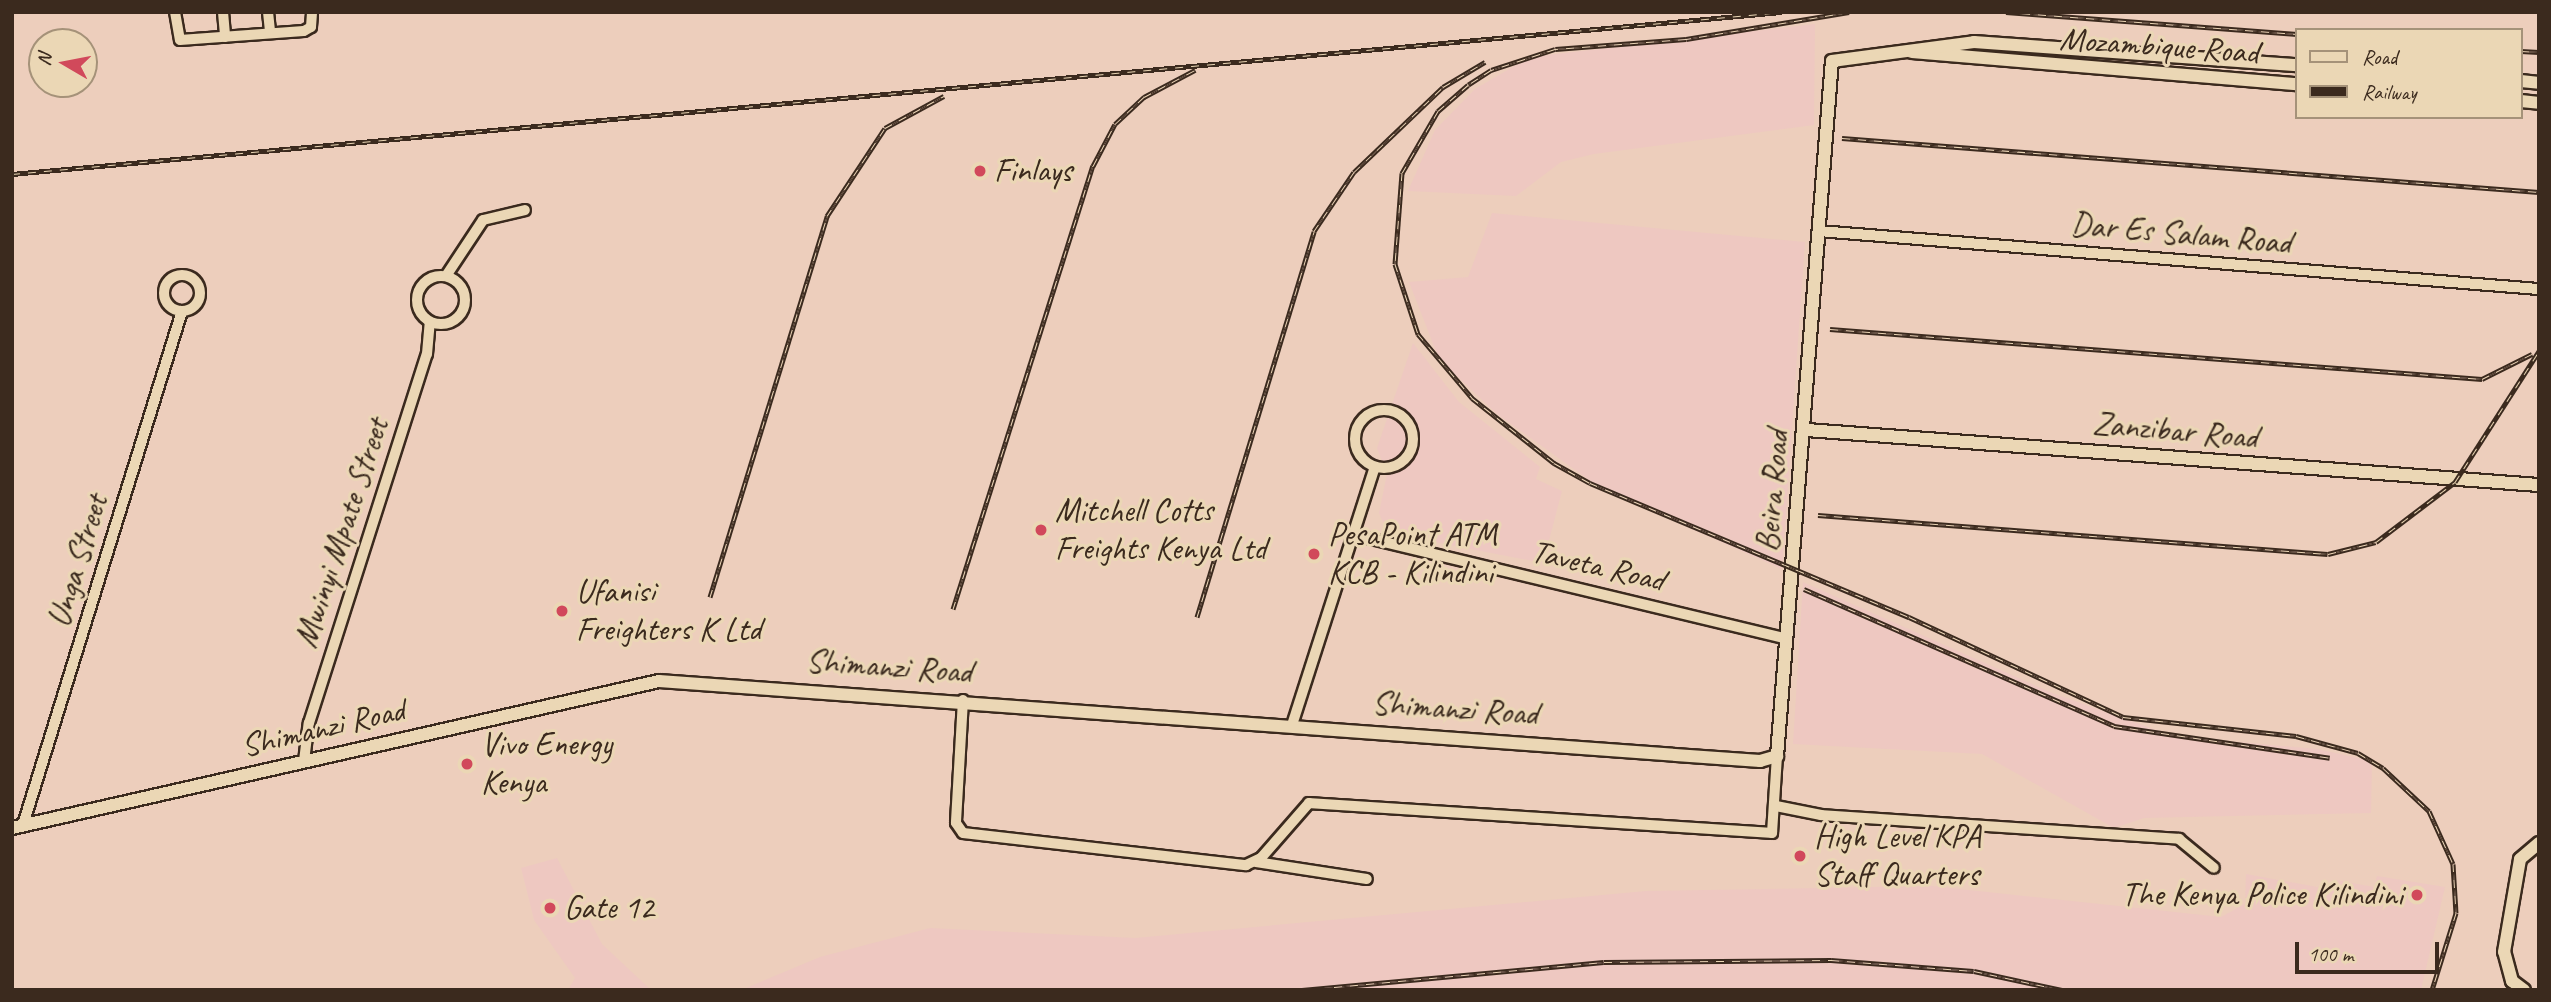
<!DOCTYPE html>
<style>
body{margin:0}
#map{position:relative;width:2551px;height:1002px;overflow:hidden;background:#edcebc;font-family:Caveat,sans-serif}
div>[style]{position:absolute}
.built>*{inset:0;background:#eec8c1}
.roads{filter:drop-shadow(2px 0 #3b2a1e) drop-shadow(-2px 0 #3b2a1e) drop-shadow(0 2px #3b2a1e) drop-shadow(0 -2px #3b2a1e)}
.street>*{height:10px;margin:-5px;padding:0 5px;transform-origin:5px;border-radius:5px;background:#ebd7b5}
.street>.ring{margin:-5px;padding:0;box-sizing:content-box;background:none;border:10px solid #ebd7b5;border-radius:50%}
.secondary>*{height:12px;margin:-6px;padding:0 6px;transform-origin:6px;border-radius:6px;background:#ebd7b5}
.rail>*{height:5px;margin-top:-2.5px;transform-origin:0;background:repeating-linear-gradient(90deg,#ebd7b5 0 8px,#3b2a1e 0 16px);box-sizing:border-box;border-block:2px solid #3b2a1e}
.dots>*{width:19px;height:19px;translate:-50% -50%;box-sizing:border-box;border:4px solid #ebd7b5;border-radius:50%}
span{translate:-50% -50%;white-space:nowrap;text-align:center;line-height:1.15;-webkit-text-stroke:6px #ebd7b5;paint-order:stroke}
.street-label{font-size:33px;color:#3b2a1e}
.poi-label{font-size:33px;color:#3b2a1e}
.left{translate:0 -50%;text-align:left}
.right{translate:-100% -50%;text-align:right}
.frame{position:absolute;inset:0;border:14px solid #3b2a1e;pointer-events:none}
.legend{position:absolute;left:2295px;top:28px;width:228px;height:91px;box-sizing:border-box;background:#ebd7b5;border:2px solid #a59279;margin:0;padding:9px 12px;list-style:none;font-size:21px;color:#3b2a1e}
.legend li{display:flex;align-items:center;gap:14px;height:35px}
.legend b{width:35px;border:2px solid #a59279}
.north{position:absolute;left:28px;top:28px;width:70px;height:70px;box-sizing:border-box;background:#ebd7b5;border:2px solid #a59279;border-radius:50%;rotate:280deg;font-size:19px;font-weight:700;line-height:28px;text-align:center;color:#3b2a1e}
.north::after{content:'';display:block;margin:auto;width:24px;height:32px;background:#d1495b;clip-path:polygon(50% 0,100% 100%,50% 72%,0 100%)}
.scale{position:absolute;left:2295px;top:942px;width:144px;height:32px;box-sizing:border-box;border:4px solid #3b2a1e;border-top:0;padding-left:9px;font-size:21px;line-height:24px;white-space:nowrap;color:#3b2a1e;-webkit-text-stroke:5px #ebd7b5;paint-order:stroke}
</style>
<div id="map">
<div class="built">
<div style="clip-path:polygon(1815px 24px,1814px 125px,1594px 154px,1561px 162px,1516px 196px,1408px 191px,1435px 130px,1475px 89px,1530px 57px)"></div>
<div style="clip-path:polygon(1492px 213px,1805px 242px,1782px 569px,1603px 490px,1497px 414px,1439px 359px,1409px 282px,1468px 277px)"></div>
<div style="clip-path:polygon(1413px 343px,1459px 402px,1540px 467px,1536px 479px,1562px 491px,1543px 563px,1388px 533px,1379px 513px,1387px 474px,1377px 448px)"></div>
<div style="clip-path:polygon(1803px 582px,2050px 692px,2173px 736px,2317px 749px,2372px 761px,2371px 813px,2144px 818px,2114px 828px,1982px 754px,1793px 744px)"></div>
<div style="clip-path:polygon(557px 858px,602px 944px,651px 990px,568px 990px,575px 978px,534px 920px,521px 868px)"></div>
<div style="clip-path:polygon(2246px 874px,2328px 889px,2336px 880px,2374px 887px,2377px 876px,2445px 887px,2421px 990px,741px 990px,820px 957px,930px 928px,1135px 938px,1646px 891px,1931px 886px,2221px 917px,2245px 904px)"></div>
</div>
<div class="roads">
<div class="street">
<div style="left:175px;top:12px;width:28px;rotate:80deg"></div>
<div style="left:180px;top:40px;width:124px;rotate:-4.2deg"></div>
<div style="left:304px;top:31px;width:8px;rotate:-30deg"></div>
<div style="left:311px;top:27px;width:15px;rotate:-86deg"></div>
<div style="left:223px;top:12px;width:25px;rotate:85deg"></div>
<div style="left:268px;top:12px;width:20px;rotate:84deg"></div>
<div style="left:1819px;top:231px;width:722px;rotate:4.61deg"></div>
<div class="ring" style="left:164px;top:275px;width:26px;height:26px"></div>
<div style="left:446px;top:276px;width:67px;rotate:-56.5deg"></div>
<div style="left:483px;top:220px;width:43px;rotate:-13.4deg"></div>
<div class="ring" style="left:417px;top:276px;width:38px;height:38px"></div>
<div class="ring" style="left:1355px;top:410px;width:48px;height:48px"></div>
<div style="left:1355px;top:535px;width:444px;rotate:13.5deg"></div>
<div style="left:963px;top:700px;width:123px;rotate:93.3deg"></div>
<div style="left:956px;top:823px;width:12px;rotate:55deg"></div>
<div style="left:963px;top:833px;width:285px;rotate:6.5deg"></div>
<div style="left:1246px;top:865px;width:17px;rotate:-25deg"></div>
<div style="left:1261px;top:858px;width:73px;rotate:-48.9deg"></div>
<div style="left:1309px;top:803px;width:464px;rotate:3.7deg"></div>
<div style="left:1772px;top:833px;width:77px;rotate:-86.3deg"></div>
<div style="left:1292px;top:725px;width:271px;rotate:-72.2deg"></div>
<div style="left:304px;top:761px;width:38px;rotate:-83deg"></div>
<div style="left:309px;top:723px;width:387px;rotate:-72.3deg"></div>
<div style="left:427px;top:354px;width:32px;rotate:-85deg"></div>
<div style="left:1776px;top:806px;width:46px;rotate:11.3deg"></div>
<div style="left:1821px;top:815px;width:359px;rotate:3.8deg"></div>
<div style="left:2179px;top:839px;width:45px;rotate:39.6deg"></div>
<div style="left:23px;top:825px;width:538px;rotate:-72.81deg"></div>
<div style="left:1256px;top:862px;width:112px;rotate:8.7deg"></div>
</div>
<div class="secondary">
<div style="left:1912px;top:52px;width:386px;rotate:4.8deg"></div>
<div style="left:2521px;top:81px;width:18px;rotate:6deg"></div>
<div style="left:2521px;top:101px;width:18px;rotate:6deg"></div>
<div style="left:1807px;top:430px;width:734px;rotate:4.3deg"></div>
<div style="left:12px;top:828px;width:663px;rotate:-12.8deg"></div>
<div style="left:659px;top:681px;width:1104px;rotate:4.16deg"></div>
<div style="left:1760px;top:761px;width:18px;rotate:-16deg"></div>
<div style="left:1777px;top:756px;width:697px;rotate:-85.48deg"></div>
<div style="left:1832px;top:61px;width:143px;rotate:-7.6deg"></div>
<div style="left:1974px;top:42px;width:324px;rotate:4.1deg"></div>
<div style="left:2524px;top:990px;width:15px;rotate:-143deg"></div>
<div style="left:2512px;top:981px;width:30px;rotate:-105deg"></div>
<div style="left:2504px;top:952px;width:94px;rotate:-80.2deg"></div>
<div style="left:2520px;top:859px;width:25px;rotate:-40deg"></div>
</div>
</div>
<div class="rail">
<div style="left:1849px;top:12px;width:165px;rotate:170.6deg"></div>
<div style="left:1686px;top:39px;width:131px;rotate:175.6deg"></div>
<div style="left:1555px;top:49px;width:67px;rotate:161.8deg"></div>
<div style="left:1491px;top:70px;width:27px;rotate:147deg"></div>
<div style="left:1468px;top:85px;width:40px;rotate:139deg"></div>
<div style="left:1438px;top:111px;width:72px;rotate:120.1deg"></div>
<div style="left:1402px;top:173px;width:91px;rotate:94.4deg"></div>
<div style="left:1395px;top:264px;width:74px;rotate:71.8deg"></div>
<div style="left:1418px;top:334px;width:84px;rotate:49.8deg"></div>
<div style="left:1472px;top:398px;width:105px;rotate:38.4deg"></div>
<div style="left:1554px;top:463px;width:41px;rotate:29.1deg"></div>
<div style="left:1590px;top:483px;width:346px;rotate:22.8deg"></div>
<div style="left:1909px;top:617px;width:236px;rotate:25deg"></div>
<div style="left:2123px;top:717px;width:174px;rotate:6.3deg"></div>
<div style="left:2296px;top:736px;width:64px;rotate:15.3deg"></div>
<div style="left:2358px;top:753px;width:29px;rotate:31deg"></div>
<div style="left:2383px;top:768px;width:63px;rotate:43.1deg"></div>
<div style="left:2429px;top:811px;width:58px;rotate:65.6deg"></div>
<div style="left:2453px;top:864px;width:49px;rotate:86.5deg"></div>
<div style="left:2456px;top:913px;width:81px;rotate:107.3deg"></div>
<div style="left:2006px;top:12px;width:292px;rotate:4.3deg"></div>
<div style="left:2521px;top:51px;width:18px;rotate:3deg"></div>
<div style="left:1842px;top:138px;width:699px;rotate:4.43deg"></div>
<div style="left:12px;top:174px;width:1777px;rotate:-5.23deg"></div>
<div style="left:1830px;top:329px;width:654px;rotate:4.39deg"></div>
<div style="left:2482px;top:379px;width:56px;rotate:-26.6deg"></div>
<div style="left:1818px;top:515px;width:511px;rotate:4.37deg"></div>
<div style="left:2328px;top:554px;width:49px;rotate:-14deg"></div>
<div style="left:2376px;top:542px;width:99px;rotate:-37.2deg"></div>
<div style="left:2455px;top:482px;width:156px;rotate:-57.3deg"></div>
<div style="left:1804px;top:589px;width:339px;rotate:23.8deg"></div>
<div style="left:2114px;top:726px;width:218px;rotate:8.4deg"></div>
<div style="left:710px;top:597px;width:399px;rotate:-72.9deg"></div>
<div style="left:827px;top:216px;width:105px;rotate:-56.6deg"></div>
<div style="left:885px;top:128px;width:67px;rotate:-28.5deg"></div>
<div style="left:953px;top:609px;width:465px;rotate:-72.5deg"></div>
<div style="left:1093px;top:166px;width:47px;rotate:-62.4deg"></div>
<div style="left:1115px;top:124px;width:40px;rotate:-43deg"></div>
<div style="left:1144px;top:97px;width:58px;rotate:-27.9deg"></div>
<div style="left:1197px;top:617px;width:403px;rotate:-73.1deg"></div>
<div style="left:1314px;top:231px;width:71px;rotate:-55.9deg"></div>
<div style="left:1354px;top:172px;width:123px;rotate:-43.7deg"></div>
<div style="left:1443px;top:87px;width:49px;rotate:-30.8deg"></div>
<div style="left:1302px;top:990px;width:303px;rotate:-5.3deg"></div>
<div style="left:1604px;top:962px;width:227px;rotate:-0.5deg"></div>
<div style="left:1831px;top:960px;width:143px;rotate:4.4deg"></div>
<div style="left:1974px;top:971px;width:90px;rotate:12.2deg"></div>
</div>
<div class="dots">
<div style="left:980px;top:171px;background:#d1495b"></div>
<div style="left:1041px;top:530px;background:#d1495b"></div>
<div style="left:1314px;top:554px;background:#d1495b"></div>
<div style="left:562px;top:611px;background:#d1495b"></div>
<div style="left:467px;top:764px;background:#d1495b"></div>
<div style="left:1800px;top:856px;background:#d1495b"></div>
<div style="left:2417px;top:895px;background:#d1495b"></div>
<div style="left:550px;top:908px;background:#d1495b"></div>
</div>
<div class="street-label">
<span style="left:2159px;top:46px;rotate:4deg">Mozambique Road</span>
<span style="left:2181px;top:234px;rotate:5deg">Dar Es Salam Road</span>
<span style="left:2175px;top:431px;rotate:5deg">Zanzibar Road</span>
<span style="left:1773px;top:491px;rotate:-85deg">Beira Road</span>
<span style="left:342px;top:533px;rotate:-72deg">Mwinyi Mpate Street</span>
<span style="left:78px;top:561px;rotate:-73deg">Unga Street</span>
<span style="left:1598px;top:566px;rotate:13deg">Taveta Road</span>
<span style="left:889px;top:667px;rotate:4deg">Shimanzi Road</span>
<span style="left:1455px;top:709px;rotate:4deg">Shimanzi Road</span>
<span style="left:323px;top:728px;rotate:-13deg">Shimanzi Road</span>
</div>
<div class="poi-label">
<span class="left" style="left:994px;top:171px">Finlays</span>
<span class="left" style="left:1055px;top:530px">Mitchell Cotts<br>Freights Kenya Ltd</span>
<span class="left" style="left:1328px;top:554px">PesaPoint ATM<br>KCB - Kilindini</span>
<span class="left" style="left:576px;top:611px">Ufanisi<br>Freighters K Ltd</span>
<span class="left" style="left:481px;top:764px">Vivo Energy<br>Kenya</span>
<span class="left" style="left:1814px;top:856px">High Level KPA<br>Staff Quarters</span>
<span class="right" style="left:2403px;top:895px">The Kenya Police Kilindini</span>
<span class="left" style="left:564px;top:908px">Gate 12</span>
</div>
<div class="frame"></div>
<ul class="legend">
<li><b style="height:9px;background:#ebd7b5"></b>Road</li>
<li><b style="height:9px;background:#3b2a1e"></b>Railway</li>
</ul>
<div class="north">N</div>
<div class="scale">100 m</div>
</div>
